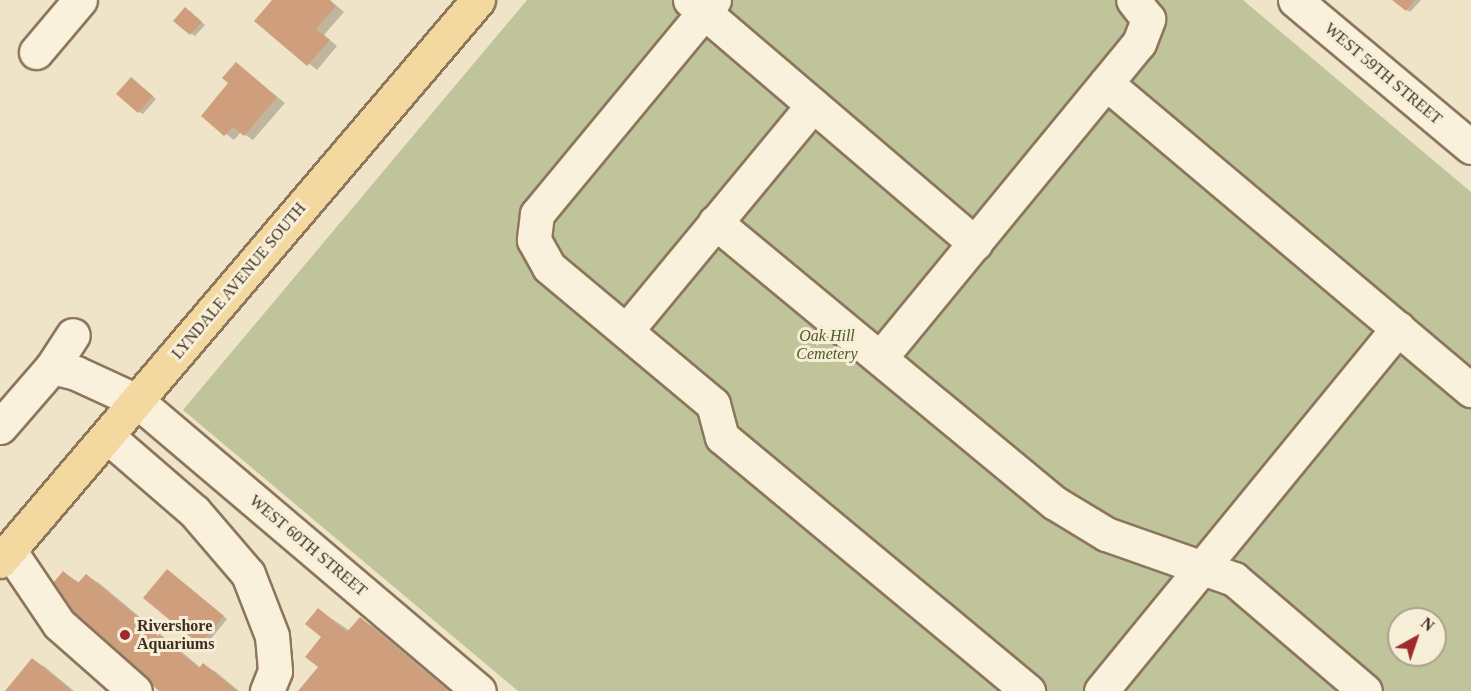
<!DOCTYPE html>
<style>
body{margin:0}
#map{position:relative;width:1471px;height:691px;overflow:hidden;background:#f0e4c8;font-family:Georgia,serif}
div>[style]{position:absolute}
.cemetery>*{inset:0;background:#bfc49a}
.shadow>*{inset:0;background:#0003}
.building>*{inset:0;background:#cf9f7d}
.roads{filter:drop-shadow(2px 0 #8d765c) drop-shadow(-2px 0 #8d765c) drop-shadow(0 2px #8d765c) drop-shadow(0 -2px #8d765c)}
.minor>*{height:33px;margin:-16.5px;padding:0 16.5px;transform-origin:16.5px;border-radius:16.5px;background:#faf1dc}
.major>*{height:33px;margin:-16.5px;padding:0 16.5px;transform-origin:16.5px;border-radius:16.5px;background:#f3d9a0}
.dots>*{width:16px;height:16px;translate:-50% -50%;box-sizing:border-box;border:3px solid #f7eed8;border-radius:50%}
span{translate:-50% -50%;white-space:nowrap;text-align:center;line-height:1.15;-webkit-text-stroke:6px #f7eed8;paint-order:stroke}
.street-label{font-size:16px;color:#3d2e20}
.park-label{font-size:16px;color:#4d5a26;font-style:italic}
.poi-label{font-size:16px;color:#3d2e20;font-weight:700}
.left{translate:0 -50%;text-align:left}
.north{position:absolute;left:1387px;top:607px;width:60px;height:60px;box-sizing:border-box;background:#f7eed8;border:2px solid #ada18e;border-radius:50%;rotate:40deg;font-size:16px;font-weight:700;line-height:24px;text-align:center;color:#3d2e20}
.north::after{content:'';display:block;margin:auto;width:21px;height:27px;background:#9e2a2b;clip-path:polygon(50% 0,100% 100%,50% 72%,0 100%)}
</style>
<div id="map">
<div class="cemetery">
<div style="clip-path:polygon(evenodd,527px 0,1243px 0,1471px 192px,1471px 691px,518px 691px,183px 410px,527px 0,1399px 619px,1435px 619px,1435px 655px,1399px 655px,1399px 619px)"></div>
</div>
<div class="shadow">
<div style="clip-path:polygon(274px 0,330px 0,344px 12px,324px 35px,337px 46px,317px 70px,256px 21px)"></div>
<div style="clip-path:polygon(1394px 0,1421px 0,1410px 12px)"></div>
<div style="clip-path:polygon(190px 11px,205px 25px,195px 36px,175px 21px)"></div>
<div style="clip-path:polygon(236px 64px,285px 103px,253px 140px,241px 132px,234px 140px,203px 116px,230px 83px)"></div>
<div style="clip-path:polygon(135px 81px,156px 99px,143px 114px,139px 112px)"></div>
<div style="clip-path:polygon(64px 573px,80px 583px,87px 576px,99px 583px,201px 668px,204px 665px,216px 672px,239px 691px,162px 691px)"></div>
<div style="clip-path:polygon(171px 573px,227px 619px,205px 646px,145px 598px)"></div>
<div style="clip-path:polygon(319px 610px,350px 631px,360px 619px,376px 628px,451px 691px,300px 691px,320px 667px,323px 637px)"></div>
<div style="clip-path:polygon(33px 660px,45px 667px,74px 691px,7px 691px)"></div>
</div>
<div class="building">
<div style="clip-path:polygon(272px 0,329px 0,336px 6px,316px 29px,330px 40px,307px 66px,254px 21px)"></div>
<div style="clip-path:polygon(1392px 0,1415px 0,1406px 11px)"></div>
<div style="clip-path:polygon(185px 7px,202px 22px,190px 35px,173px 21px)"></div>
<div style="clip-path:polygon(236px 62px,277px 97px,244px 136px,233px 127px,224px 136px,201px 116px,228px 83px,222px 78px)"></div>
<div style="clip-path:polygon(131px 77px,153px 96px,138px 113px,116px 94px)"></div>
<div style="clip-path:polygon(167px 569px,224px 616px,200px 645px,143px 598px)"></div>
<div style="clip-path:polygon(63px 571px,78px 583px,86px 574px,199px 668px,203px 663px,237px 691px,159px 691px,45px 593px)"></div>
<div style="clip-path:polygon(318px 608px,347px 632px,360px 617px,448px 691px,298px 691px,318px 667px,305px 657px,321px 637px,305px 624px)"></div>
<div style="clip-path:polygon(32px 658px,72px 691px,5px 691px)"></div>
</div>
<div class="roads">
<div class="minor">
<div style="left:690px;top:0;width:375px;rotate:40.5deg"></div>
<div style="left:714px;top:0;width:278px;rotate:129.6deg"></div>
<div style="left:537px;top:214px;width:26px;rotate:97deg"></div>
<div style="left:534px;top:240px;width:31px;rotate:61deg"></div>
<div style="left:549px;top:267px;width:214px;rotate:39.9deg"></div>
<div style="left:713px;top:404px;width:34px;rotate:75deg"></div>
<div style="left:722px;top:437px;width:398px;rotate:39.7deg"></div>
<div style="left:1295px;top:0;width:229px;rotate:39.9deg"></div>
<div style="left:36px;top:52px;width:68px;rotate:-49.8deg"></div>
<div style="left:1106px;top:83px;width:477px;rotate:40.1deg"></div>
<div style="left:715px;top:222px;width:441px;rotate:39.6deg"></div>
<div style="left:1055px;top:503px;width:60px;rotate:31.3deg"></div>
<div style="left:1106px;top:534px;width:136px;rotate:19.4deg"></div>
<div style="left:1234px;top:579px;width:172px;rotate:40.5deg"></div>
<div style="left:626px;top:331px;width:293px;rotate:-50.4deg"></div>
<div style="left:880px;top:358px;width:408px;rotate:-50.6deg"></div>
<div style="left:1139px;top:43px;width:26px;rotate:-69deg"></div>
<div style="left:1148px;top:19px;width:24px;rotate:-128deg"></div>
<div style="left:52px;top:367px;width:25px;rotate:14deg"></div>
<div style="left:76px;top:373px;width:67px;rotate:24.7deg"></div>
<div style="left:137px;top:401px;width:448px;rotate:40.3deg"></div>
<div style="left:0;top:427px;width:79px;rotate:-49.1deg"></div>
<div style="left:52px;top:367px;width:38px;rotate:-57deg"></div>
<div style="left:107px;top:436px;width:115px;rotate:40.8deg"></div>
<div style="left:194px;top:511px;width:83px;rotate:49.4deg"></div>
<div style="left:248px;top:574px;width:66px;rotate:68.8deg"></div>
<div style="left:272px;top:636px;width:35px;rotate:85deg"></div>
<div style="left:275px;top:671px;width:22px;rotate:112deg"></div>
<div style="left:9px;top:550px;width:89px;rotate:56deg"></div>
<div style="left:59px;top:624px;width:101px;rotate:41.4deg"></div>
<div style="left:1101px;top:691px;width:469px;rotate:-50.7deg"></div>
</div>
<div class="major">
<div style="left:0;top:561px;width:737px;rotate:-49.57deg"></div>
</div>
</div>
<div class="dots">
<div style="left:125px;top:635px;background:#9e2a2b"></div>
</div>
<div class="street-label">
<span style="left:1383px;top:74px;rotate:40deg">WEST 59TH STREET</span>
<span style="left:239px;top:281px;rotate:-50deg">LYNDALE AVENUE SOUTH</span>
<span style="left:308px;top:546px;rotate:40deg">WEST 60TH STREET</span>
</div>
<div class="park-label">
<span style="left:827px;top:345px">Oak Hill<br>Cemetery</span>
</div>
<div class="poi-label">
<span class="left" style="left:137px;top:635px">Rivershore<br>Aquariums</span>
</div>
<div class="north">N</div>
</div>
